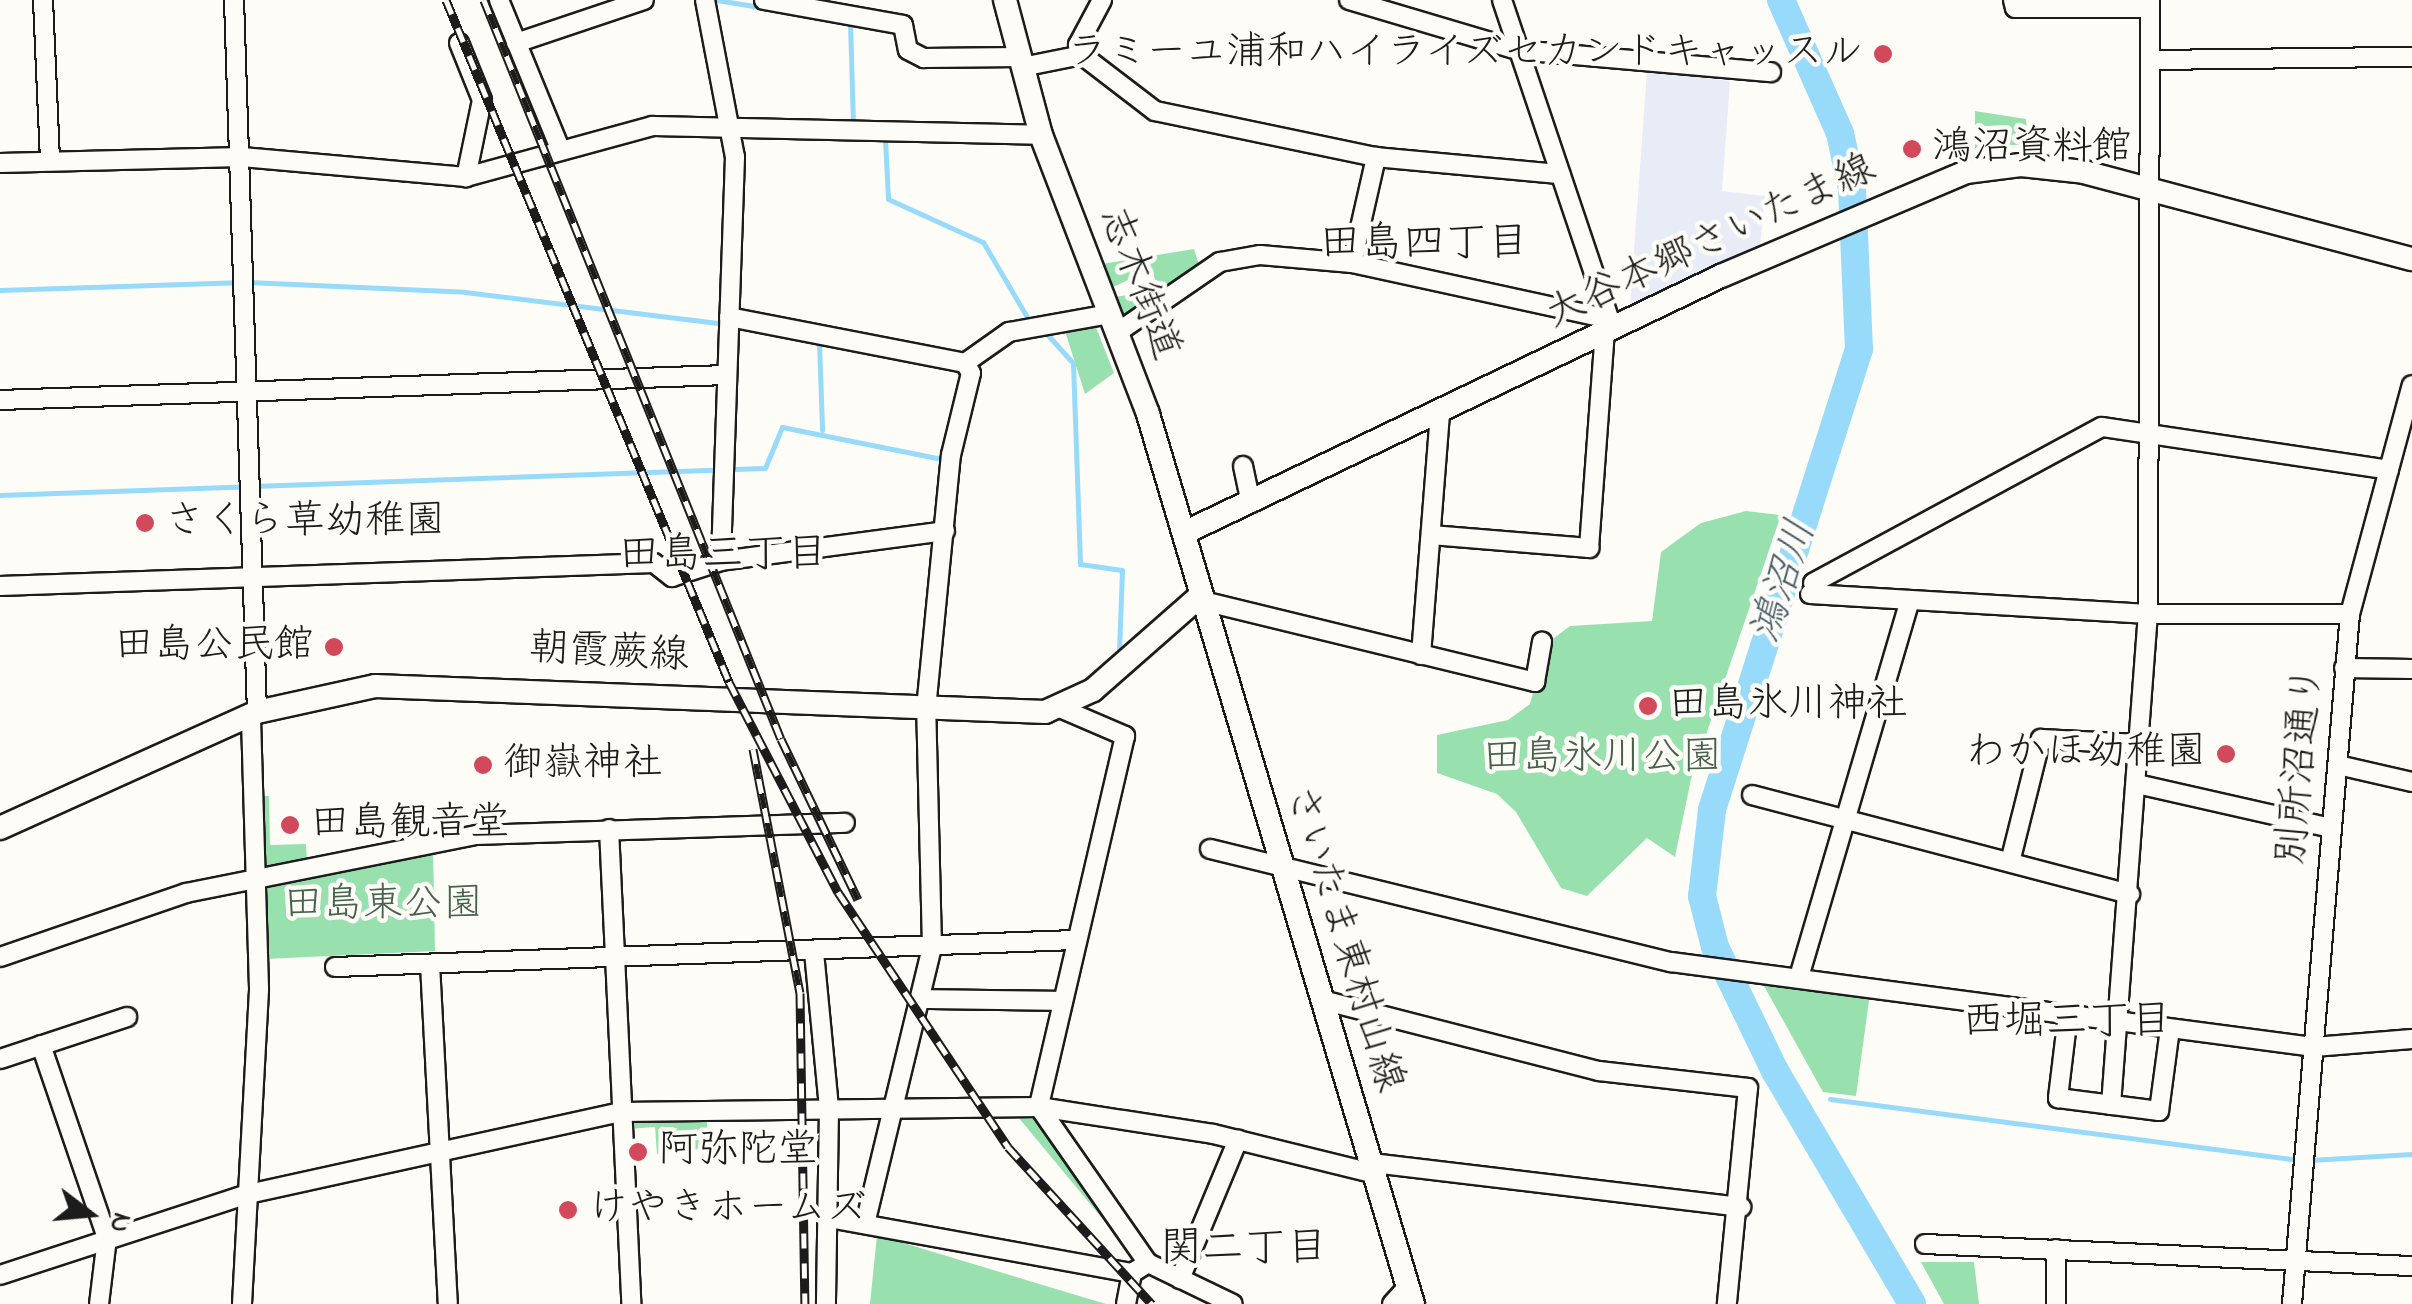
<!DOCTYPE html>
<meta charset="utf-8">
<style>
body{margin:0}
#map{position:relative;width:2412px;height:1304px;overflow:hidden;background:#fdfcf7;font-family:"Indie Flower","Klee One",sans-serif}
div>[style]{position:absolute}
.built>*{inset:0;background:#e8ecf7}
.green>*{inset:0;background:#98e1af}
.stream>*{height:5px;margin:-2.5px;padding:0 2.5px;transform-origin:2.5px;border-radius:2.5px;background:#98dafa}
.river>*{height:28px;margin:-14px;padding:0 14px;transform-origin:14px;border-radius:14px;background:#98dafa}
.roads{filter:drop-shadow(2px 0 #1c1c1c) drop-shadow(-2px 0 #1c1c1c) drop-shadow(0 2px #1c1c1c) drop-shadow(0 -2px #1c1c1c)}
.minor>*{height:18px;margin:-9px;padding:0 9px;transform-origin:9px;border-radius:9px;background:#fdfcf7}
.major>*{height:22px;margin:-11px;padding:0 11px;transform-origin:11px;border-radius:11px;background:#fdfcf7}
.rail>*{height:9px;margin-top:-4.5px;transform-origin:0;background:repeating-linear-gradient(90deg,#fdfcf7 0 15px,#1c1c1c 0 30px);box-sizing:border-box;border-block:2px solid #1c1c1c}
.dots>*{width:28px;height:28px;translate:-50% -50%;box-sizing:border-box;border:5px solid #fdfcf7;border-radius:50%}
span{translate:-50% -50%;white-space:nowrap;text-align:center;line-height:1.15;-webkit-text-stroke:9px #fdfcf7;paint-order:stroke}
.poi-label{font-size:40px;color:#1c1c1c}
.right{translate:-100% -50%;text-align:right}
.left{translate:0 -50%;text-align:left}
.street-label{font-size:40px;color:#1c1c1c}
.park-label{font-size:40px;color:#47614f}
.neighbourhood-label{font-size:42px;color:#1c1c1c}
.water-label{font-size:42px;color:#475e6a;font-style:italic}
.north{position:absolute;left:40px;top:1164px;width:100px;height:100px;-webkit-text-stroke:8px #fdfcf7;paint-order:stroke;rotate:106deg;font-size:28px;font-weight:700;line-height:40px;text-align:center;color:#1c1c1c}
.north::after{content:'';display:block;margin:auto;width:35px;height:45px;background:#1c1c1c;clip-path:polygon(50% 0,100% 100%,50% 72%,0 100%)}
</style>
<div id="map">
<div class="built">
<div style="clip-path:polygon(1647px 71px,1730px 81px,1722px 191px,1765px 196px,1760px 247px,1630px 305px)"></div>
</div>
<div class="green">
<div style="clip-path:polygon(1975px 111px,2026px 119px,2028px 144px,1975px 148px)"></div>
<div style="clip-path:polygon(1194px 249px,1200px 268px,1124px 320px,1115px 297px,1158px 290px,1152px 269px,1111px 288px,1102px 264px)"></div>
<div style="clip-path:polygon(1095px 325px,1114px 373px,1085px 394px,1064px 328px)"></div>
<div style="clip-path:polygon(1746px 511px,1781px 515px,1691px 779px,1675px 857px,1647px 838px,1587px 896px,1561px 888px,1516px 812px,1497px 794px,1437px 773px,1437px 735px,1508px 720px,1530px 704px,1546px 644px,1570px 626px,1652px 621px,1661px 552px,1701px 523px)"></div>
<div style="clip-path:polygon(259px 796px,269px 796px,270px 845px,306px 844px,307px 862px,260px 871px)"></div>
<div style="clip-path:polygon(433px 848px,435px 951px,265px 959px,258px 880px)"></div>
<div style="clip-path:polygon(1759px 977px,1870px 993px,1856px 1096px,1823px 1092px)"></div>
<div style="clip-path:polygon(1038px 1110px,1118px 1231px,1115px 1234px,1013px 1111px)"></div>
<div style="clip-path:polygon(707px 1114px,707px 1148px,657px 1154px,655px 1127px,629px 1129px,629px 1118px)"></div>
<div style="clip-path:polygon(877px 1235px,1106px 1304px,870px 1304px)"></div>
<div style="clip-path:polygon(1921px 1262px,1974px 1262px,1979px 1304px,1944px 1304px)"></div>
</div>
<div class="stream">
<div style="left:717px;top:0;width:50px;rotate:9.3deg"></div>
<div style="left:850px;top:23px;width:103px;rotate:88.3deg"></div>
<div style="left:885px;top:139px;width:60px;rotate:87.1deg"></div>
<div style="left:888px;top:199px;width:104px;rotate:24.4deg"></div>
<div style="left:983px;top:242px;width:93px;rotate:59.6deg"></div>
<div style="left:248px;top:282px;width:217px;rotate:2.6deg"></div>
<div style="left:465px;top:292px;width:261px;rotate:7deg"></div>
<div style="left:0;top:290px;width:237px;rotate:-1.9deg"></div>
<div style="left:1046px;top:333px;width:40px;rotate:48deg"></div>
<div style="left:1073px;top:363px;width:201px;rotate:88deg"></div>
<div style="left:1080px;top:564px;width:42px;rotate:8.1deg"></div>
<div style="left:1122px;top:570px;width:80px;rotate:92.1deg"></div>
<div style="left:819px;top:342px;width:88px;rotate:88deg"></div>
<div style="left:0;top:495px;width:765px;rotate:-2.02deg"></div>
<div style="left:765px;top:468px;width:44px;rotate:-67.5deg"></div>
<div style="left:782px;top:427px;width:163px;rotate:11.3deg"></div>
<div style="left:1830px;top:1099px;width:473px;rotate:7.4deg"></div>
<div style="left:1797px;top:1107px;width:13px;rotate:9deg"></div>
<div style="left:2310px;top:1160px;width:102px;rotate:-3.4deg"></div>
</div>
<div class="river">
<div style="left:1781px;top:0;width:145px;rotate:66.1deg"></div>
<div style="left:1840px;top:133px;width:57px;rotate:77.9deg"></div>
<div style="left:1852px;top:189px;width:160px;rotate:87.5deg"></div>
<div style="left:1859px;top:349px;width:484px;rotate:107.7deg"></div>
<div style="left:1712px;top:810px;width:87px;rotate:96.6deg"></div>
<div style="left:1702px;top:896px;width:53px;rotate:75.7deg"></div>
<div style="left:1715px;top:947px;width:138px;rotate:64.2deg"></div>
<div style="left:1775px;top:1071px;width:270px;rotate:59.5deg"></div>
</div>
<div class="roads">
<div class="minor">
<div style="left:43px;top:0;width:161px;rotate:87.5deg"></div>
<div style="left:234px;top:0;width:712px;rotate:88.15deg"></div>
<div style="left:499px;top:0;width:161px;rotate:67.7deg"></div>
<div style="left:705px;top:0;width:160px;rotate:79.2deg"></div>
<div style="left:735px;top:157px;width:404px;rotate:92deg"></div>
<div style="left:764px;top:0;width:141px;rotate:10.2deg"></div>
<div style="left:903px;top:25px;width:25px;rotate:79deg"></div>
<div style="left:908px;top:50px;width:18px;rotate:27deg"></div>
<div style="left:924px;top:58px;width:95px;rotate:-0.6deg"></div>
<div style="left:1349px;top:0;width:176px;rotate:16.5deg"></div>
<div style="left:1518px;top:50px;width:254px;rotate:5deg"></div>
<div style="left:1502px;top:0;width:344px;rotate:71.4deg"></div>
<div style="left:2013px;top:0;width:8px;rotate:76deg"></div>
<div style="left:2015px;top:8px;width:135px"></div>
<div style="left:459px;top:43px;width:61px;rotate:68deg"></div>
<div style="left:482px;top:100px;width:79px;rotate:101.7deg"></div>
<div style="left:516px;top:43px;width:135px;rotate:-18.6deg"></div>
<div style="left:1082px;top:55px;width:11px;rotate:-112deg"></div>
<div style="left:1078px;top:45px;width:51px;rotate:-61.9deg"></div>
<div style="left:2151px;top:60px;width:261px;rotate:-0.7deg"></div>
<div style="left:1022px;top:67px;width:61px;rotate:-11.3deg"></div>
<div style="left:1082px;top:55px;width:92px;rotate:37.5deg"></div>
<div style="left:1155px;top:111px;width:226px;rotate:11.8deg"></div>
<div style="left:1376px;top:157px;width:185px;rotate:5.3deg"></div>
<div style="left:0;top:163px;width:242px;rotate:-1.4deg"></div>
<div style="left:242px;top:157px;width:225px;rotate:5.1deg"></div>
<div style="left:466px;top:177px;width:193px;rotate:-15.3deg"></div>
<div style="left:652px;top:126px;width:389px;rotate:1.3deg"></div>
<div style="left:1352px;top:263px;width:109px;rotate:-77.2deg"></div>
<div style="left:729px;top:317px;width:240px;rotate:11deg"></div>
<div style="left:965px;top:363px;width:54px;rotate:-35.2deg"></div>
<div style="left:1009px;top:332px;width:103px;rotate:-10.1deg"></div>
<div style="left:1118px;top:332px;width:124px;rotate:-34.5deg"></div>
<div style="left:1220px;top:262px;width:41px;rotate:-9.9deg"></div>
<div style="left:1260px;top:255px;width:92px;rotate:5deg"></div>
<div style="left:1352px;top:263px;width:263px;rotate:12.3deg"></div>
<div style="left:0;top:400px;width:726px;rotate:-1.97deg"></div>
<div style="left:1243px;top:466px;width:38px;rotate:78deg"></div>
<div style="left:1431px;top:535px;width:159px;rotate:4.7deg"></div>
<div style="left:1589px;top:548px;width:218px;rotate:-85.8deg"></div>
<div style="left:1813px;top:583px;width:328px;rotate:-28.4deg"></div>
<div style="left:2102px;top:427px;width:290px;rotate:8.5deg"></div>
<div style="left:0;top:586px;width:654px;rotate:-2.01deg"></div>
<div style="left:654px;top:563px;width:23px;rotate:38deg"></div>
<div style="left:672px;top:577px;width:52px;rotate:-18.1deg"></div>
<div style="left:721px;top:561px;width:226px;rotate:-7.6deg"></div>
<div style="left:1810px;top:594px;width:339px;rotate:3.4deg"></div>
<div style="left:2148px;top:614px;width:202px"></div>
<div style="left:1203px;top:601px;width:342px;rotate:13.7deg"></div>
<div style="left:1535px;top:682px;width:41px;rotate:-80.1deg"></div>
<div style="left:1421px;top:655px;width:243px;rotate:-85.5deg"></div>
<div style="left:2344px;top:668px;width:68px;rotate:0.8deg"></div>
<div style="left:1060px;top:708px;width:71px;rotate:23.3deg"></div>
<div style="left:1125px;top:736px;width:381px;rotate:103.1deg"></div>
<div style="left:1039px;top:1107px;width:190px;rotate:55.1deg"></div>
<div style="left:2338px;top:765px;width:76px;rotate:12.9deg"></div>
<div style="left:2137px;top:784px;width:199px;rotate:12.8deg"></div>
<div style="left:1752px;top:795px;width:391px;rotate:14.7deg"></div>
<div style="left:609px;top:829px;width:476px;rotate:87.3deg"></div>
<div style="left:1210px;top:849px;width:475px;rotate:13.8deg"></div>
<div style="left:1671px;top:962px;width:649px;rotate:7.53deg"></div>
<div style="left:2314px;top:1047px;width:98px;rotate:-4.7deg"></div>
<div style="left:2010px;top:862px;width:127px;rotate:-75.9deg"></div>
<div style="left:2041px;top:739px;width:99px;rotate:2.9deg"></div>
<div style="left:814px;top:952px;width:158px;rotate:84.5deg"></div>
<div style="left:829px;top:1109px;width:195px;rotate:90.9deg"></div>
<div style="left:0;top:957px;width:197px;rotate:-19deg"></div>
<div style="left:186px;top:893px;width:297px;rotate:-11.3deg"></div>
<div style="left:477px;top:835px;width:368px;rotate:-1.9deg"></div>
<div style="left:430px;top:964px;width:340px;rotate:87deg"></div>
<div style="left:335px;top:967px;width:740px;rotate:-2.09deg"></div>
<div style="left:1799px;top:977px;width:390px;rotate:-73.6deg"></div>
<div style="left:921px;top:999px;width:138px;rotate:0.8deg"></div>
<div style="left:1322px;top:1000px;width:286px;rotate:14.4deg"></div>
<div style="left:1599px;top:1071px;width:150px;rotate:6.5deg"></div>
<div style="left:1748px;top:1088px;width:217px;rotate:95.6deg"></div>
<div style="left:2068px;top:1015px;width:84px;rotate:96.9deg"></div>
<div style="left:2058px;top:1098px;width:102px;rotate:7.3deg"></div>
<div style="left:2159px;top:1111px;width:83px;rotate:-82.4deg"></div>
<div style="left:41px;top:1045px;width:204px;rotate:71.1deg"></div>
<div style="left:107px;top:1238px;width:66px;rotate:96.9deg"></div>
<div style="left:0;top:1059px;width:134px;rotate:-18.3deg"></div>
<div style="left:2111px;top:1105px;width:492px;rotate:-85.7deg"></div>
<div style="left:2148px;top:614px;width:614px;rotate:-89.81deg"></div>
<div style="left:1372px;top:1163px;width:372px;rotate:6.8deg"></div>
<div style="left:829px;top:1218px;width:308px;rotate:10.3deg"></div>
<div style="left:1132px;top:1273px;width:19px;rotate:-32deg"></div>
<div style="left:1148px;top:1263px;width:94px;rotate:25.8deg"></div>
<div style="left:865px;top:1224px;width:285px;rotate:-76.4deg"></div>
<div style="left:932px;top:947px;width:238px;rotate:-91.4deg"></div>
<div style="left:926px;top:709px;width:255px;rotate:-84.4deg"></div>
<div style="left:951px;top:455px;width:84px;rotate:-76.3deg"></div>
<div style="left:971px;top:373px;width:12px;rotate:-121deg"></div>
<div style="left:1925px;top:1244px;width:487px;rotate:2.6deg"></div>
<div style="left:0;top:1275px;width:261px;rotate:-18.1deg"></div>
<div style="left:248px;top:1194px;width:382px;rotate:-12.4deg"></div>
<div style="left:621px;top:1112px;width:418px;rotate:-0.7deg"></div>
<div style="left:1039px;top:1107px;width:176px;rotate:8.8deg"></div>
<div style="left:1213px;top:1134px;width:168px;rotate:13.8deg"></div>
<div style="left:1180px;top:1279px;width:151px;rotate:-67.4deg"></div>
<div style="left:242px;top:1304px;width:316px;rotate:-86.9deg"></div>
<div style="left:259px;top:988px;width:273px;rotate:-91.7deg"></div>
<div style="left:1126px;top:1304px;width:32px;rotate:-79deg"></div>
<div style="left:1392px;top:1304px;width:24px;rotate:-48deg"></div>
<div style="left:2056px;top:1304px;width:55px;rotate:-90deg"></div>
<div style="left:2292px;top:1304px;width:692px;rotate:-85.2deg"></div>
<div style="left:2350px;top:614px;width:237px;rotate:-74.9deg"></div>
</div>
<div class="major">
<div style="left:1005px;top:0;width:140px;rotate:75.1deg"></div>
<div style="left:1041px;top:135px;width:299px;rotate:69deg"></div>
<div style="left:1148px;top:414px;width:929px;rotate:73.42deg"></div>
<div style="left:1184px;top:533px;width:595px;rotate:-25.58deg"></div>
<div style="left:1721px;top:276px;width:266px;rotate:-23deg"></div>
<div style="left:1966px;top:172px;width:55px;rotate:-7.3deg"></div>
<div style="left:2021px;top:165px;width:63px;rotate:6.3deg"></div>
<div style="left:2084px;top:172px;width:339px;rotate:14.9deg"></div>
<div style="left:0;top:828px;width:282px;rotate:-24.3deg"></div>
<div style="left:257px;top:712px;width:121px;rotate:-12.4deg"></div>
<div style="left:375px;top:686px;width:671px;rotate:2.22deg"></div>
<div style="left:1045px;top:712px;width:53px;rotate:-24.6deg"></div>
<div style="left:1093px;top:690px;width:144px;rotate:-41.3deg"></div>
</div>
</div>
<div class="rail">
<div style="left:446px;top:0;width:738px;rotate:67.46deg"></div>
<div style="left:729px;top:682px;width:237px;rotate:62.6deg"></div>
<div style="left:838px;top:892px;width:306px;rotate:56.3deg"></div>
<div style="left:1008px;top:1147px;width:213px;rotate:47.5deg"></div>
<div style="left:484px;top:0;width:796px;rotate:68.11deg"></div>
<div style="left:781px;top:739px;width:178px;rotate:64.4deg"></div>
<div style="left:753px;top:749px;width:248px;rotate:79.1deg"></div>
<div style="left:800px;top:993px;width:311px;rotate:89.1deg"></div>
</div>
<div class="dots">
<div style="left:1883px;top:54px;background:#d1495b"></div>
<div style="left:1912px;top:149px;background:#d1495b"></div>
<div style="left:145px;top:523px;background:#d1495b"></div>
<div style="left:334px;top:647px;background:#d1495b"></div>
<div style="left:1648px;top:706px;background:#d1495b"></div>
<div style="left:2226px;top:754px;background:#d1495b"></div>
<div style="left:483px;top:765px;background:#d1495b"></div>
<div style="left:290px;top:825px;background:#d1495b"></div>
<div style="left:638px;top:1152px;background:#d1495b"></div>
<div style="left:568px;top:1210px;background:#d1495b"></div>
</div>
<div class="poi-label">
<span class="right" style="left:1863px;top:54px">ラミーユ浦和ハイライズセカンドキャッスル</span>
<span class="left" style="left:1932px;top:149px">鴻沼資料館</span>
<span class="left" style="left:165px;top:523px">さくら草幼稚園</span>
<span class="right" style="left:314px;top:647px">田島公民館</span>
<span class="left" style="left:1668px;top:706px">田島氷川神社</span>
<span class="right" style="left:2206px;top:754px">わかほ幼稚園</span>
<span class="left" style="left:503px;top:765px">御嶽神社</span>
<span class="left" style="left:310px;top:825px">田島観音堂</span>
<span class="left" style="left:658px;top:1152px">阿弥陀堂</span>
<span class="left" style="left:588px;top:1210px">けやきホームズ</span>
</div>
<div class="street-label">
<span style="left:1711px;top:243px;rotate:-25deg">大谷本郷さいたま線</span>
<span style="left:1138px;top:284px;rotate:69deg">志木街道</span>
<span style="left:609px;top:654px;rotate:3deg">朝霞蕨線</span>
<span style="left:2302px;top:765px;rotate:-85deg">別所沼通り</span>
<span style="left:1343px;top:939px;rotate:73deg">さいたま東村山線</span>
</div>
<div class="park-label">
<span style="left:1602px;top:759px">田島氷川公園</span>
<span style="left:383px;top:906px">田島東公園</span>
</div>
<div class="neighbourhood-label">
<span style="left:1424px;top:245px">田島四丁目</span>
<span style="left:723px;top:556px">田島三丁目</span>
<span style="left:2067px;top:1023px">西堀三丁目</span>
<span style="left:1244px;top:1250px">関二丁目</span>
</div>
<div class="water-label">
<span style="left:1785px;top:582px;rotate:-72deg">鴻沼川</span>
</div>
<div class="north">N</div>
</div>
